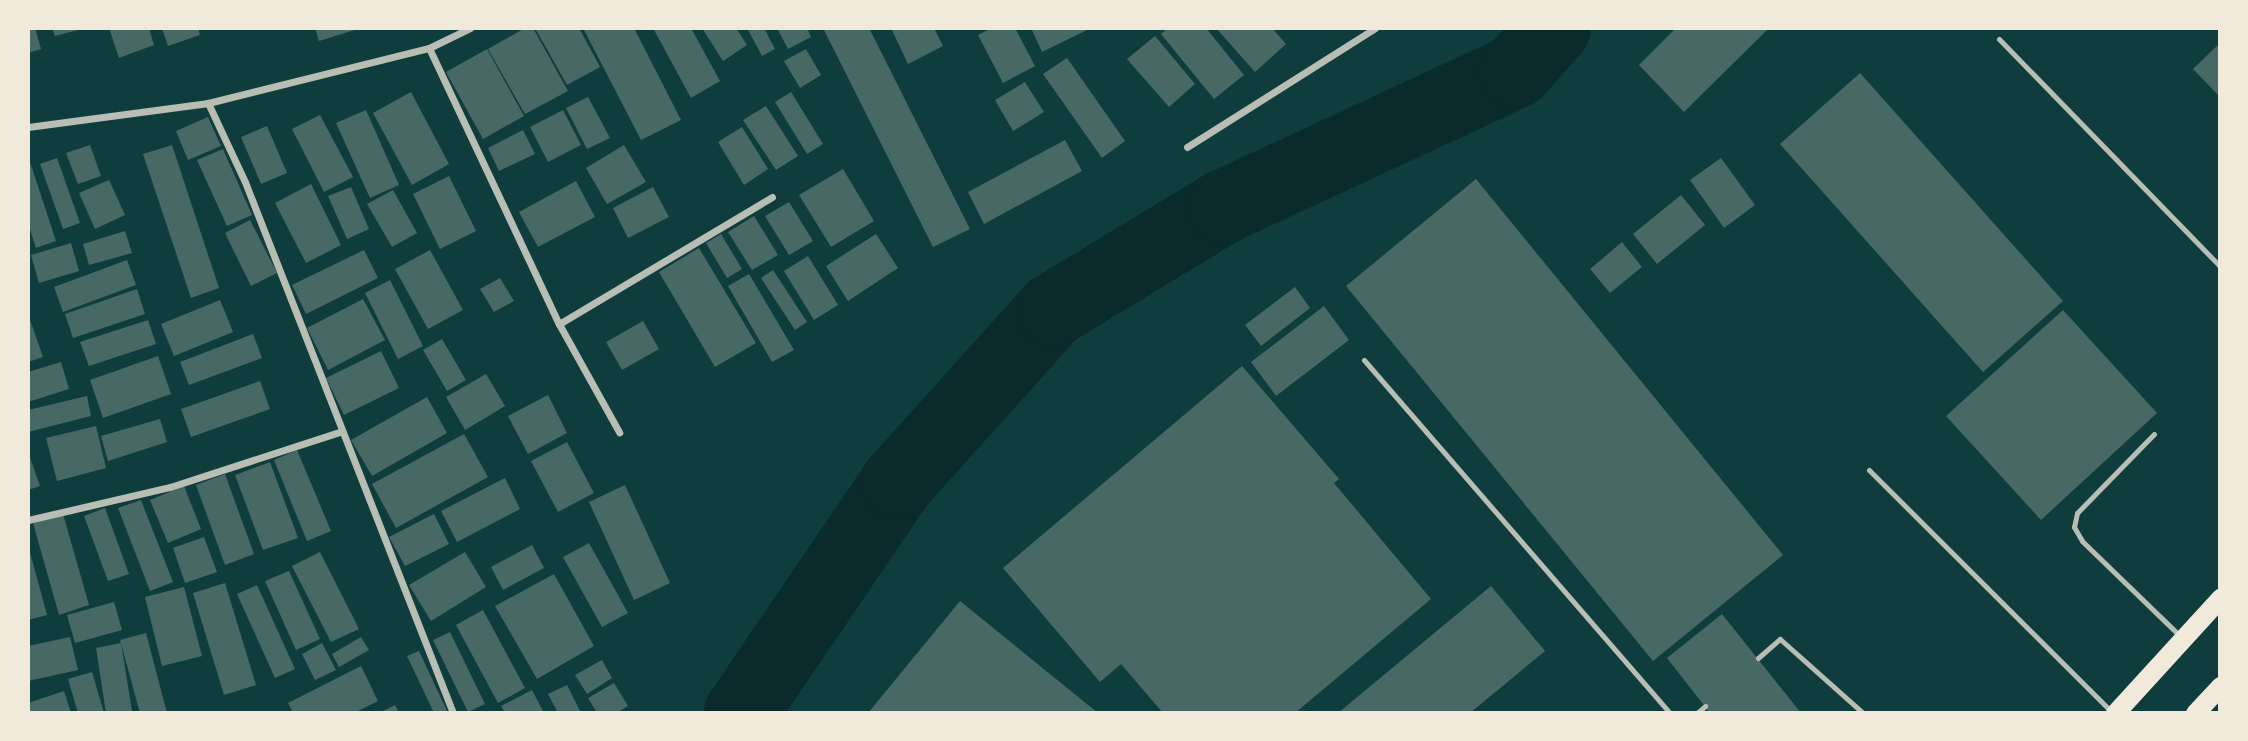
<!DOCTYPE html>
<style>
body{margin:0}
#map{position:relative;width:2248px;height:741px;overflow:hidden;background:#0f3d3e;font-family:"Source Serif 4",serif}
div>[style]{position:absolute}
.river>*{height:74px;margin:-37px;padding:0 37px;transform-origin:37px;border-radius:37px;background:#0a2a2b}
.building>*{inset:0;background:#486865}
.service>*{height:5px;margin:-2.5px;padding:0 2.5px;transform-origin:2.5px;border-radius:2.5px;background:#b8beb3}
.minor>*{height:7px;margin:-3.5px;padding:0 3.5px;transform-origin:3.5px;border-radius:3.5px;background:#b8beb3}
.trunk>*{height:19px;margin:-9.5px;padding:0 9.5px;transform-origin:9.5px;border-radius:9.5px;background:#f1e9da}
span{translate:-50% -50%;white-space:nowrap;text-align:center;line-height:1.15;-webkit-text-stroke:6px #f1e9da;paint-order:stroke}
.frame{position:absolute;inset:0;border:30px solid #f1e9da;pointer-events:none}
</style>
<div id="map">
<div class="river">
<div style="left:741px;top:713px;width:279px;rotate:-55.8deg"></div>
<div style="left:898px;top:482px;width:232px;rotate:-48deg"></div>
<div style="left:1053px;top:310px;width:199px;rotate:-31.2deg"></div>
<div style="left:1223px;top:207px;width:323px;rotate:-24.9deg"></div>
<div style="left:1516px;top:71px;width:57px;rotate:-48.5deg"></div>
</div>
<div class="building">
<div style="clip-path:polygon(28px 28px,35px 28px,41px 49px,28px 53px)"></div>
<div style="clip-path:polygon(52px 28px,82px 28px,82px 29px,55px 36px)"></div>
<div style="clip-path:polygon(109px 28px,149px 28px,154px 45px,119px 58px)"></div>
<div style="clip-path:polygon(162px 28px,198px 28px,200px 35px,168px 46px)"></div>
<div style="clip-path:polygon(315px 28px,358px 28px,358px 29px,319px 41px)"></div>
<div style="clip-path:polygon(525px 28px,533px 28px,568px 91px,525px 114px,488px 49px)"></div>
<div style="clip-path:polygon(535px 28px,579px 28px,600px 67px,567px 85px)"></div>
<div style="clip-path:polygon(583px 28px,634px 28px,681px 120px,641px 140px)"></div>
<div style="clip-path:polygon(653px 28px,691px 28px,720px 81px,691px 98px)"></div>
<div style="clip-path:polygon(702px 28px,736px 28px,747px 45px,723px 61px)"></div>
<div style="clip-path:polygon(747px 28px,764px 28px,775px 49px,762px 56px)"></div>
<div style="clip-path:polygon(777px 28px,807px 28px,811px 37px,788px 49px)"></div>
<div style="clip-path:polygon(828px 28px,869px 28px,970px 229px,933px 247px,824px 30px)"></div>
<div style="clip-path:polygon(891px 28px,934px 28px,943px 46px,908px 64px)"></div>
<div style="clip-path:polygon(992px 28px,1015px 28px,1035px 66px,1003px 83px,978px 35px)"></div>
<div style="clip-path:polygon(1031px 28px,1091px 28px,1042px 52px)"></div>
<div style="clip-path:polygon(1168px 28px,1206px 28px,1244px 75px,1214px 99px,1161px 34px)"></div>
<div style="clip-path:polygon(1216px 28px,1272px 28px,1286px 44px,1255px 72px)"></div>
<div style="clip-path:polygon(1676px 28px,1769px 28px,1684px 112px,1639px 65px)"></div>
<div style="clip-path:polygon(1155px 36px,1195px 84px,1169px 107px,1127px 59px)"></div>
<div style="clip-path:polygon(2220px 43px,2220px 97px,2193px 69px)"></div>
<div style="clip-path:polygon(487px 49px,524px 116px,483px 139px,446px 72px)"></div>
<div style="clip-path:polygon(806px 49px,821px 75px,800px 88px,784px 61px)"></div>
<div style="clip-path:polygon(1067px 58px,1125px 141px,1102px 158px,1043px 74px)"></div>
<div style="clip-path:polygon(1860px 73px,2063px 301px,1983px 372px,1780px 144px)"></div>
<div style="clip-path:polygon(1025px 82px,1044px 112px,1013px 131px,995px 100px)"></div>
<div style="clip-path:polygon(411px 92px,449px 164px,412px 185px,373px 113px)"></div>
<div style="clip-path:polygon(791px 92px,823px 144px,807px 154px,775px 102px)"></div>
<div style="clip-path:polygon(588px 97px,610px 138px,587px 149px,566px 108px)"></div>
<div style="clip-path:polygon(766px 106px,798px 156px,776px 170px,743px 120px)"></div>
<div style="clip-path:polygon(366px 110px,399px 185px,370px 198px,336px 123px)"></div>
<div style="clip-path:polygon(563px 110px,581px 145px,548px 162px,530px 127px)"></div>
<div style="clip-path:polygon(320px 115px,353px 177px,324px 192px,292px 129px)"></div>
<div style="clip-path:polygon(208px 117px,221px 146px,188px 160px,176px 131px)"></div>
<div style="clip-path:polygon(267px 126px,287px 173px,261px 184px,241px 137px)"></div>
<div style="clip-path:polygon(742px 127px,768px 169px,744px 185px,718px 142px)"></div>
<div style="clip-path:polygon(523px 130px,535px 154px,499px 171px,488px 148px)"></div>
<div style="clip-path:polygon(1065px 140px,1082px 171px,984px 224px,968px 192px)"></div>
<div style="clip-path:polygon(90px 145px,101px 176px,78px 184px,66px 153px)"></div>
<div style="clip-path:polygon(172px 145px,219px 288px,191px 298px,143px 154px)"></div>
<div style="clip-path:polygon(624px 145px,646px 182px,607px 204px,586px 168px)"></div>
<div style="clip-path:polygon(223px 149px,252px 215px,227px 226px,197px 160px)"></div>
<div style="clip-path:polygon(57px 158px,80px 223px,63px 229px,40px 164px)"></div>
<div style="clip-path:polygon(1721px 158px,1755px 205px,1724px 228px,1690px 180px)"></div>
<div style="clip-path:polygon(30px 162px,56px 241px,36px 248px,28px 223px)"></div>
<div style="clip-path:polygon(843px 169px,874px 221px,831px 247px,799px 195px)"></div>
<div style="clip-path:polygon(449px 176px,476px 231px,440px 249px,413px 194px)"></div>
<div style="clip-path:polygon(1476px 179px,1783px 555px,1653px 661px,1346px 286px)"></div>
<div style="clip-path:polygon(109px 180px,125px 215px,95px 229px,79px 193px)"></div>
<div style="clip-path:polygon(576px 181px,595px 217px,538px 247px,519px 212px)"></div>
<div style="clip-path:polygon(311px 184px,341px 245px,306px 263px,275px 203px)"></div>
<div style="clip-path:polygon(351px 187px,369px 229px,347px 239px,328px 196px)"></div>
<div style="clip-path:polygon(653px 187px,669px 217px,628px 238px,613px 208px)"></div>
<div style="clip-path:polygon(393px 190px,417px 233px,392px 247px,367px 204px)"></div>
<div style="clip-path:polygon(1681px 195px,1705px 225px,1657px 264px,1633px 234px)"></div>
<div style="clip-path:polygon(789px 202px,813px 241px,789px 255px,765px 216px)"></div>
<div style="clip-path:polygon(754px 216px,778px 255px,752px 270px,728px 232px)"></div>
<div style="clip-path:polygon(250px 220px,277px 273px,251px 286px,225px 233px)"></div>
<div style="clip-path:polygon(125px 231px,132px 253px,89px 265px,83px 244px)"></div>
<div style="clip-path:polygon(721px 234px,742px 269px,727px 278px,706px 243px)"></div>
<div style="clip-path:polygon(876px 234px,898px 268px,848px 301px,826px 266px)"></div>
<div style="clip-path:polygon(1622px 242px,1642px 267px,1610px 293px,1590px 269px)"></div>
<div style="clip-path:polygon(71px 243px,79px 271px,39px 283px,31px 255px)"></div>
<div style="clip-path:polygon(699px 248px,756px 343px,715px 367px,659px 272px)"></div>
<div style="clip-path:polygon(364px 250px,378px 278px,306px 314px,292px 285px)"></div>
<div style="clip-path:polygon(430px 250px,463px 310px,428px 329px,395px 269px)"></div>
<div style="clip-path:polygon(808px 256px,838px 305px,814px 320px,784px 271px)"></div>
<div style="clip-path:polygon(127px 260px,136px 285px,63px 312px,54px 287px)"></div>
<div style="clip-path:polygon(773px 270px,807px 322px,795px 330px,761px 278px)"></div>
<div style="clip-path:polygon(749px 274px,794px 350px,772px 362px,728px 286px)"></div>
<div style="clip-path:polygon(500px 278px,514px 301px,494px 312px,480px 289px)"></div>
<div style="clip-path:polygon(390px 280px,423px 346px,398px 359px,365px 293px)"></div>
<div style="clip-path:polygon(1295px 287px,1310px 308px,1261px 346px,1245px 325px)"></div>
<div style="clip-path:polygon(137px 289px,145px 314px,73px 338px,65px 314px)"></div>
<div style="clip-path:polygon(363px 299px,385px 340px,328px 370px,307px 328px)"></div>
<div style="clip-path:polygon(220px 300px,233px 332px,174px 356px,161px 324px)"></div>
<div style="clip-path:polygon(1324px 306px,1349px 340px,1276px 396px,1251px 362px)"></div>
<div style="clip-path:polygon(2063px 310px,2157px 413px,2041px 520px,1946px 416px)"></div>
<div style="clip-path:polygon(28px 314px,43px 357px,28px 362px)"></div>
<div style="clip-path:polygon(148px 320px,156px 344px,89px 366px,80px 342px)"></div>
<div style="clip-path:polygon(643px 321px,659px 349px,622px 370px,606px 342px)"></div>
<div style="clip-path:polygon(253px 334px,262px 358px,189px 385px,180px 362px)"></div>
<div style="clip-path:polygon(442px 339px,466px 380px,447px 391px,423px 350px)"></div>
<div style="clip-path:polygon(381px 351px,399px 388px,344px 415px,326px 378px)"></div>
<div style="clip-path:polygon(158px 356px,171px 394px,103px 418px,90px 380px)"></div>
<div style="clip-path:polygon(61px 362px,69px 389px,28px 402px,28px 372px)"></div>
<div style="clip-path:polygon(1242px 366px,1339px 479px,1334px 483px,1431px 599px,1295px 713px,1163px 713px,1121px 664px,1100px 682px,1003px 568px)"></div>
<div style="clip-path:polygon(486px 374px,505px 406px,465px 430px,446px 397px)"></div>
<div style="clip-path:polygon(260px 381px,270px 409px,191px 437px,181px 409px)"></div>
<div style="clip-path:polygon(548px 395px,567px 433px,528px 454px,508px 416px)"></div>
<div style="clip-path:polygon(87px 396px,91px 416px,28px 432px,28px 410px)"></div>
<div style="clip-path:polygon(427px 397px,447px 433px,372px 476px,351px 440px)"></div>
<div style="clip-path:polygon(160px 419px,167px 442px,108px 461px,101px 436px)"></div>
<div style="clip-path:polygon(96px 426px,106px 468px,57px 481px,46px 438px)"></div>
<div style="clip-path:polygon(464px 434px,488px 477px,396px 528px,372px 484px)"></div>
<div style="clip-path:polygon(567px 442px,594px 493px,558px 512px,531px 461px)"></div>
<div style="clip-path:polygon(297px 450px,331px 531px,307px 541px,274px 460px)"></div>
<div style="clip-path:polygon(28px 452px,40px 486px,28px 490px)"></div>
<div style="clip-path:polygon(270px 462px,298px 538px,263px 550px,235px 475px)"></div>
<div style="clip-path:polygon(225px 474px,254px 554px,225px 565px,196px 485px)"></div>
<div style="clip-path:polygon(505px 478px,520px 509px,457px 542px,441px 511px)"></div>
<div style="clip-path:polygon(625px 485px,670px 583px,634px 600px,589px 502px)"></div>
<div style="clip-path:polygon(184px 486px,201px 529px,168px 543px,150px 500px)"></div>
<div style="clip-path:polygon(141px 500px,173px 582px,150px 591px,118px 508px)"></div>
<div style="clip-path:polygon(105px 508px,129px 574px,108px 581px,84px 516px)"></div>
<div style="clip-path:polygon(63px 514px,89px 605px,59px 615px,33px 523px)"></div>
<div style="clip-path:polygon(434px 514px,449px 544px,405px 566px,389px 537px)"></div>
<div style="clip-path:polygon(204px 537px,217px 572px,185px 583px,173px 548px)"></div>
<div style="clip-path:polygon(589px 543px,628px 613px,602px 627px,563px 557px)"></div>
<div style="clip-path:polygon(28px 545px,47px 615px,28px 620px)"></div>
<div style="clip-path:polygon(532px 545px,544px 568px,503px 590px,491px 567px)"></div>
<div style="clip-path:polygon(320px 552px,359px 629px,331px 642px,292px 566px)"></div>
<div style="clip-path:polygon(465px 552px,486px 587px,431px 621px,409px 585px)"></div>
<div style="clip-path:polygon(289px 571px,320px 639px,296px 650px,265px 581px)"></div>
<div style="clip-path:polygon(554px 574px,594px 646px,537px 679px,495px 606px)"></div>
<div style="clip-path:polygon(225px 583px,256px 685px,224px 695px,193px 593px)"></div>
<div style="clip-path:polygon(257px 585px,295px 669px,275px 678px,237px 594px)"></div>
<div style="clip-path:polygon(1491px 586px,1545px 651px,1470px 713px,1338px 713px)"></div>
<div style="clip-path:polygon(184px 587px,202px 656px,162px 666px,145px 597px)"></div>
<div style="clip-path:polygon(960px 601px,1098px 713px,868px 713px)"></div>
<div style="clip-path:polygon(114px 602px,122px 630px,75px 643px,67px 615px)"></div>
<div style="clip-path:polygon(483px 610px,525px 688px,498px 703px,456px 625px)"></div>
<div style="clip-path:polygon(1722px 614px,1801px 713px,1710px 713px,1667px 658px)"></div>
<div style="clip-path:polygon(450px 632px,485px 704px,468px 712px,433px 640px)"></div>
<div style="clip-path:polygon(146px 633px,167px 713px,140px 713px,120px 640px)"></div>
<div style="clip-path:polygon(70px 637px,78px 670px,28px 681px,28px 646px)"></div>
<div style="clip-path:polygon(361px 637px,369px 650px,339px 667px,332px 654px)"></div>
<div style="clip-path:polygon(121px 643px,132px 711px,106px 713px,96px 648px)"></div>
<div style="clip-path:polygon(322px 643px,336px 670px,315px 680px,302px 654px)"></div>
<div style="clip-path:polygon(419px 651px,448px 713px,434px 713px,407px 656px)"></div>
<div style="clip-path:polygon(602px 660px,612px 678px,587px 694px,575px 675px)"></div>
<div style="clip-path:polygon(361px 666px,378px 701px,354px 713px,293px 713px,288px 703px)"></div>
<div style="clip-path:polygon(92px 672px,104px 713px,78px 713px,68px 679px)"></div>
<div style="clip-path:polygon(614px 683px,628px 706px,616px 713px,597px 713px,588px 698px)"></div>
<div style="clip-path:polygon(567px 685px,581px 713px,558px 713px,548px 694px)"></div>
<div style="clip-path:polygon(532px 690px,544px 713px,505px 713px,501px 706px)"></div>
<div style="clip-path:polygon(64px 691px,71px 713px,28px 713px,28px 703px)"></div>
<div style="clip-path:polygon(395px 705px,399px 713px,379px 713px)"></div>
</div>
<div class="service">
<div style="left:1999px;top:39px;width:317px;rotate:45.8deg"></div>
<div style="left:1364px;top:360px;width:467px;rotate:49.1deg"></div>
<div style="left:2154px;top:434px;width:110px;rotate:134.3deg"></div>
<div style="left:2077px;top:513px;width:14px;rotate:102deg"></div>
<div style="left:2074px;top:527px;width:16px;rotate:60deg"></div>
<div style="left:2082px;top:541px;width:136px;rotate:44.1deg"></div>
<div style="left:1869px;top:470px;width:342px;rotate:44.9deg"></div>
<div style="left:1758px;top:658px;width:29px;rotate:-41deg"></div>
<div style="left:1780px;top:639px;width:111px;rotate:41.7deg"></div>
<div style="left:1697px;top:713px;width:11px;rotate:-41deg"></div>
</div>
<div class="minor">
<div style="left:429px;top:48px;width:305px;rotate:64.8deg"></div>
<div style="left:559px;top:324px;width:124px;rotate:60.9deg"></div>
<div style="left:208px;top:103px;width:87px;rotate:64.9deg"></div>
<div style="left:245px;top:182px;width:570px;rotate:68.61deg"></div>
<div style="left:28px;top:127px;width:182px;rotate:-7.6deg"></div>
<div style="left:208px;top:103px;width:228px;rotate:-14deg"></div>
<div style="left:429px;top:48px;width:46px;rotate:-26deg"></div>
<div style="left:1187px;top:147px;width:222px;rotate:-32.3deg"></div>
<div style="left:559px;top:324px;width:248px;rotate:-30.8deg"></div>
<div style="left:28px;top:520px;width:146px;rotate:-13.1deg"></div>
<div style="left:170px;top:487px;width:181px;rotate:-18deg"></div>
</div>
<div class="trunk">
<div style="left:2115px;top:713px;width:156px;rotate:-47.6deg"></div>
<div style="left:2195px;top:713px;width:37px;rotate:-47deg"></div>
</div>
<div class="frame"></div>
</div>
